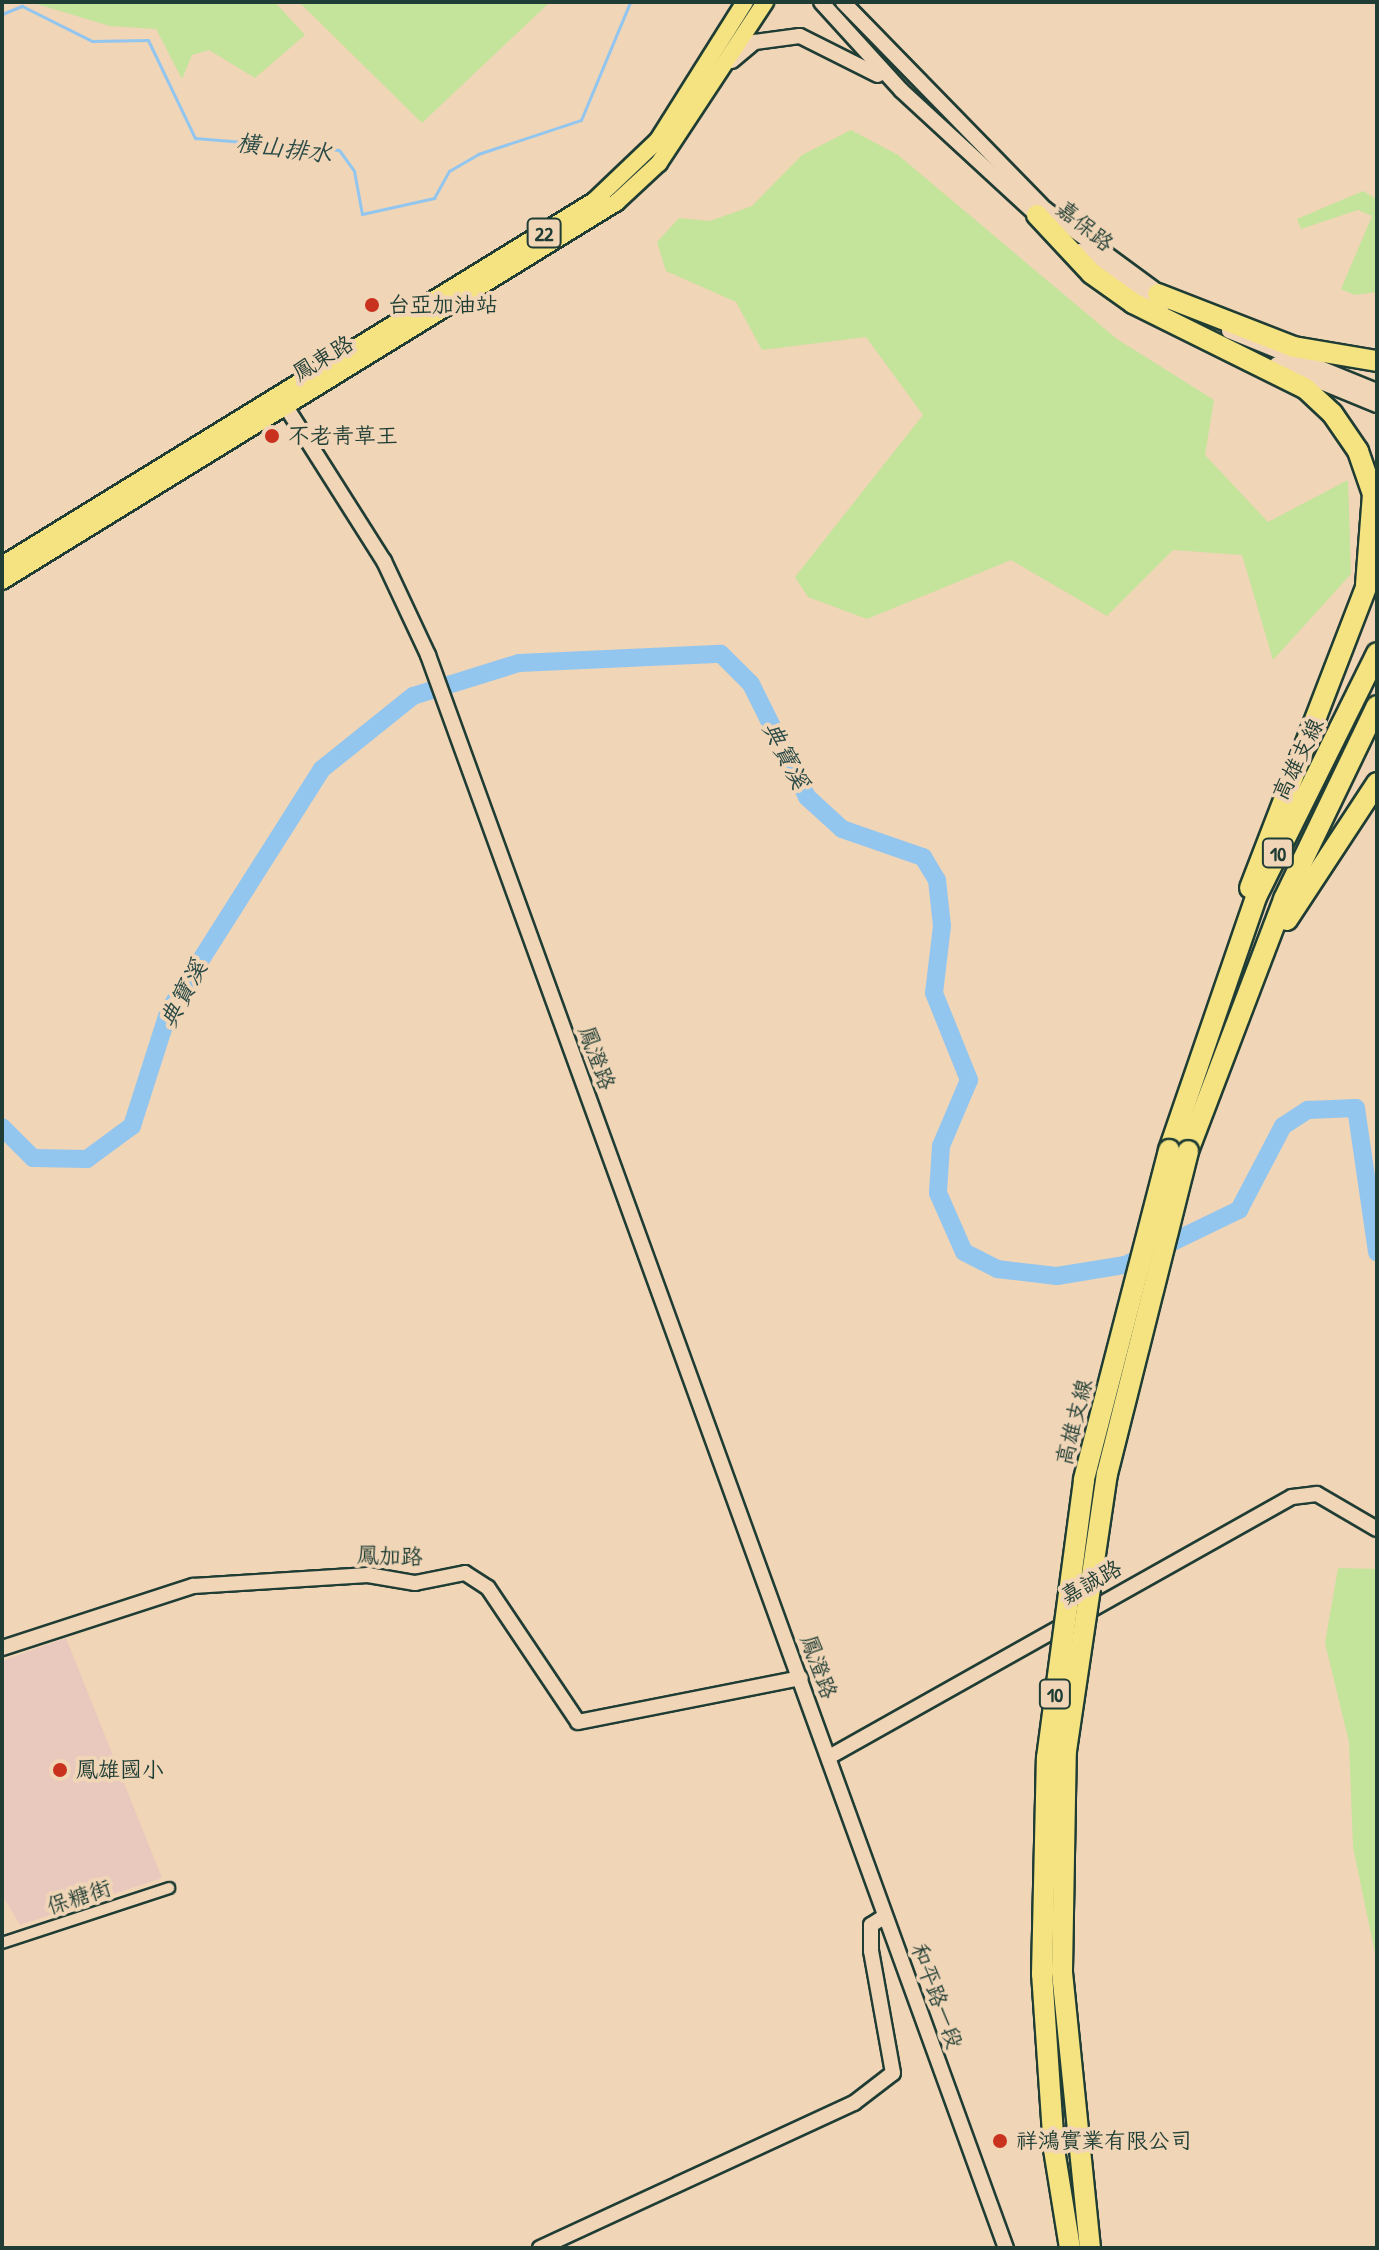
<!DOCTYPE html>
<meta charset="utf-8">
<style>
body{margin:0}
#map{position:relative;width:1379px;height:2250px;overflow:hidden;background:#f0d5b7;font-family:"Patrick Hand","LXGW WenKai TC",sans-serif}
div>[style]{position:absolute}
.built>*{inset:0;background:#e9c9be}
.green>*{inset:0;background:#c4e39b}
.stream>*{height:3px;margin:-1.5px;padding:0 1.5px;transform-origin:1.5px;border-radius:1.5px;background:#92c6ef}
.river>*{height:18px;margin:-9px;padding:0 9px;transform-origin:9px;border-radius:9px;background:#92c6ef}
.roads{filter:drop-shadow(2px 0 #1f3d34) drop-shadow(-2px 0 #1f3d34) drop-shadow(0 2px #1f3d34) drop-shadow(0 -2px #1f3d34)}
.street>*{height:10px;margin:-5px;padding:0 5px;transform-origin:5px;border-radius:5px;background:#f0d5b7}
.secondary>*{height:14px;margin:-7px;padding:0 7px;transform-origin:7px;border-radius:7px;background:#f0d5b7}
.primary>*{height:16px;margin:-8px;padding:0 8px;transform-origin:8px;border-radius:8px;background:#f5e382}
.highway>*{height:20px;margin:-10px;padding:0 10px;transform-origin:10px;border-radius:10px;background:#f5e382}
.bridges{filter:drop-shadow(2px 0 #1f3d34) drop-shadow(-2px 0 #1f3d34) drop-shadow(0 2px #1f3d34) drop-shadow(0 -2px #1f3d34)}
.highway-bridge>*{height:20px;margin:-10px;padding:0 10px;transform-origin:10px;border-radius:10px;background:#f5e382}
.dots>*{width:22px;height:22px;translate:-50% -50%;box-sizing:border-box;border:4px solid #f0d5b7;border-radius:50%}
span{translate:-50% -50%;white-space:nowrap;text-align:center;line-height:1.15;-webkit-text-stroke:8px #f0d5b7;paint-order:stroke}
.shield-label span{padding:2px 6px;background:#f0d5b7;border:2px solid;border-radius:6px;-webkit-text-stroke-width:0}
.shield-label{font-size:20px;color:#1f3d34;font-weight:700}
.street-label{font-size:22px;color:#1f3d34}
.poi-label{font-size:22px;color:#1f3d34}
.left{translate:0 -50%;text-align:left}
.water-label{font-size:24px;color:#2a4b47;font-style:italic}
.frame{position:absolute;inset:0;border:4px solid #1f3d34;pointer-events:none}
</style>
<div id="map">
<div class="built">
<div style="clip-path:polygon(66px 1638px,162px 1878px,20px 1925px,2px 1895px,2px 1661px)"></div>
</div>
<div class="green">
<div style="clip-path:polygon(30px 2px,275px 2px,305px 35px,255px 78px,209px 50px,192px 55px,182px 79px,156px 29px,110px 26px)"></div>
<div style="clip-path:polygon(299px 2px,550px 2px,422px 123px)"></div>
<div style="clip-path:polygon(851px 130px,898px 155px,1117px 339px,1214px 400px,1205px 455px,1268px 522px,1348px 480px,1351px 574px,1273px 660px,1242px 555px,1173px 550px,1107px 616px,1011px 560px,867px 619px,808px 597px,795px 577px,923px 415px,866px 337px,762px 350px,736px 302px,666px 271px,657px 242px,679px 218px,710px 221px,752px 206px,802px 155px)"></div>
<div style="clip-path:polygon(1363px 191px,1377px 199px,1377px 292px,1354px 295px,1341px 289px,1372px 216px,1358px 210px,1301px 229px,1297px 219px)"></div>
<div style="clip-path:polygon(1338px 1568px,1377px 1569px,1377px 1963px,1353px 1847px,1349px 1742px,1325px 1643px)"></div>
</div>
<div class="stream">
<div style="left:2px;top:14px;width:22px;rotate:-22deg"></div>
<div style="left:22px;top:6px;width:78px;rotate:26.6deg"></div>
<div style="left:92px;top:41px;width:56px;rotate:-1deg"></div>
<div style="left:148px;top:40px;width:109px;rotate:64.4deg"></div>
<div style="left:195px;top:138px;width:144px;rotate:4.8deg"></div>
<div style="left:339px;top:150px;width:26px;rotate:54deg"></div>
<div style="left:354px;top:171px;width:44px;rotate:79.5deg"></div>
<div style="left:362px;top:214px;width:74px;rotate:-12.5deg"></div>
<div style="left:434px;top:198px;width:31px;rotate:-61deg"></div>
<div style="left:449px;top:171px;width:34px;rotate:-30deg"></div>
<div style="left:478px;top:154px;width:108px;rotate:-18.3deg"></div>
<div style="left:581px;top:120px;width:128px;rotate:-67.4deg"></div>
</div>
<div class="river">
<div style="left:2px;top:1127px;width:44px;rotate:45deg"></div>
<div style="left:33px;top:1158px;width:54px;rotate:1.1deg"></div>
<div style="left:87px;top:1159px;width:56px;rotate:-36.3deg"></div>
<div style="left:132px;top:1126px;width:122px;rotate:-72.3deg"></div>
<div style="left:169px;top:1010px;width:285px;rotate:-57.6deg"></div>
<div style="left:322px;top:769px;width:117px;rotate:-38.7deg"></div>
<div style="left:413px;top:696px;width:111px;rotate:-17.3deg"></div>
<div style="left:519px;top:663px;width:202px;rotate:-2.6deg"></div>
<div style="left:721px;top:654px;width:42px;rotate:45deg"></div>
<div style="left:751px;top:684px;width:126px;rotate:63.6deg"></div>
<div style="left:807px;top:797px;width:47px;rotate:42.4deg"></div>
<div style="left:842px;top:829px;width:86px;rotate:19.1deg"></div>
<div style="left:923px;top:857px;width:27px;rotate:59deg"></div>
<div style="left:937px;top:880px;width:46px;rotate:83.8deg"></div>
<div style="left:942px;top:926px;width:67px;rotate:96.8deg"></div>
<div style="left:934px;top:993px;width:94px;rotate:68.1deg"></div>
<div style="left:969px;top:1080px;width:72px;rotate:113deg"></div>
<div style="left:941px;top:1146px;width:47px;rotate:93.7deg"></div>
<div style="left:938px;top:1193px;width:64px;rotate:66.2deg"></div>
<div style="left:964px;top:1252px;width:37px;rotate:27deg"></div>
<div style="left:997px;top:1269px;width:60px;rotate:6.7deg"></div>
<div style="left:1057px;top:1276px;width:69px;rotate:-9.2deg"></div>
<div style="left:1125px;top:1265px;width:127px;rotate:-25.8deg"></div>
<div style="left:1239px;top:1210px;width:95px;rotate:-62.4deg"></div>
<div style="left:1283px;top:1126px;width:30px;rotate:-33deg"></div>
<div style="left:1308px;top:1110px;width:48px;rotate:-2.4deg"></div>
<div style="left:1356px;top:1108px;width:146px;rotate:81.7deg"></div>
</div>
<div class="roads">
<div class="street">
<div style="left:2px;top:1943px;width:176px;rotate:-18.2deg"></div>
</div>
<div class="secondary">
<div style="left:821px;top:2px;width:119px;rotate:47.7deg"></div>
<div style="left:901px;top:90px;width:192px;rotate:42.7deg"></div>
<div style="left:843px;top:2px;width:289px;rotate:45.7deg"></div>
<div style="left:1045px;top:209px;width:149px;rotate:36.3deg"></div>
<div style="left:732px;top:61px;width:30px;rotate:-40deg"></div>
<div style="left:755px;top:42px;width:45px;rotate:-7.6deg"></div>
<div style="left:800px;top:36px;width:87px;rotate:26.6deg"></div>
<div style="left:1080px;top:251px;width:99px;rotate:35.1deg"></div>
<div style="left:1229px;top:331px;width:160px;rotate:22.1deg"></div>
<div style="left:1277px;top:364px;width:108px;rotate:22.3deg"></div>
<div style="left:281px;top:399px;width:192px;rotate:57.6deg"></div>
<div style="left:384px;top:561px;width:104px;rotate:64.9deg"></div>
<div style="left:428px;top:655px;width:1695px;rotate:70.06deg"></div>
<div style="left:2px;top:1648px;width:201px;rotate:-18deg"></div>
<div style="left:193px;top:1586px;width:175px;rotate:-3.6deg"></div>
<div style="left:368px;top:1575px;width:48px;rotate:9.7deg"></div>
<div style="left:415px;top:1583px;width:51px;rotate:-11.3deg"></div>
<div style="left:465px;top:1573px;width:27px;rotate:33deg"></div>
<div style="left:488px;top:1588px;width:161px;rotate:56.1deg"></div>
<div style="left:578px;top:1722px;width:227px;rotate:-11.2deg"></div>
<div style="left:829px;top:1757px;width:531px;rotate:-29.32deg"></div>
<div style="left:1292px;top:1497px;width:25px;rotate:-7deg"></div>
<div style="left:1317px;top:1494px;width:69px;rotate:30.3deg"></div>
<div style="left:540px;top:2248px;width:346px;rotate:-24.8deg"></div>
<div style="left:854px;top:2103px;width:49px;rotate:-37.6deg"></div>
<div style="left:893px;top:2073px;width:124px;rotate:-100.2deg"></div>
<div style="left:871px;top:1951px;width:26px;rotate:-90deg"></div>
<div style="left:871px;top:1925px;width:15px;rotate:-32deg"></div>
</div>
<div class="primary">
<div style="left:2px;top:565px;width:695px;rotate:-31.59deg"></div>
<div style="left:594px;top:201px;width:88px;rotate:-43.6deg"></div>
<div style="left:658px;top:140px;width:163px;rotate:-57.8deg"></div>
<div style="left:2px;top:581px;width:722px;rotate:-31.64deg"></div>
<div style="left:617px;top:202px;width:57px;rotate:-42.9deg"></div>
<div style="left:659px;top:163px;width:193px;rotate:-56.6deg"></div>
</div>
<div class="highway">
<div style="left:1037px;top:215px;width:79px;rotate:47deg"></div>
<div style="left:1091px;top:273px;width:52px;rotate:35.5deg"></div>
<div style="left:1133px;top:303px;width:193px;rotate:26.4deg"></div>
<div style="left:1306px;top:389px;width:35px;rotate:43deg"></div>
<div style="left:1332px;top:413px;width:46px;rotate:55.6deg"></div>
<div style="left:1358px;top:451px;width:46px;rotate:70.8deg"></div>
<div style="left:1373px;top:494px;width:92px;rotate:94.4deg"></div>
<div style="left:1158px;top:294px;width:146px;rotate:21.3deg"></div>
<div style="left:1294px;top:347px;width:84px;rotate:9.6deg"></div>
<div style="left:1250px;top:888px;width:336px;rotate:-68.9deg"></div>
<div style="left:1287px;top:920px;width:164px;rotate:-56.7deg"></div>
<div style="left:1169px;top:1150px;width:270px;rotate:-71deg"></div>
<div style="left:1257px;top:895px;width:270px;rotate:-63.6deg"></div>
<div style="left:1188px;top:1151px;width:270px;rotate:-69.1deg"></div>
<div style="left:1284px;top:899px;width:214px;rotate:-64.3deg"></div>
</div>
</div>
<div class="bridges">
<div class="highway-bridge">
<div style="left:1070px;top:2248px;width:100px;rotate:-99.2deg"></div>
<div style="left:1054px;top:2149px;width:175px;rotate:-93.9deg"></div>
<div style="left:1042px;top:1974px;width:216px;rotate:-88.7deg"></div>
<div style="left:1047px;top:1758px;width:281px;rotate:-82.4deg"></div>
<div style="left:1084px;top:1479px;width:340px;rotate:-75.5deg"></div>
<div style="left:1090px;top:2248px;width:279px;rotate:-95.8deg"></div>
<div style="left:1062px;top:1970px;width:219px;rotate:-89deg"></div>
<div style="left:1066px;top:1751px;width:280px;rotate:-81.6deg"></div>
<div style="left:1107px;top:1474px;width:333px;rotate:-75.9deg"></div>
</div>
</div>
<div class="dots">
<div style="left:372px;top:305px;background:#c8321e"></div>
<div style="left:272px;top:436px;background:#c8321e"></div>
<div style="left:60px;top:1770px;background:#c8321e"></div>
<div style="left:1000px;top:2141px;background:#c8321e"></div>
</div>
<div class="shield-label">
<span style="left:544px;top:233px">22</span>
<span style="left:1278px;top:853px">10</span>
<span style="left:1055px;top:1694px">10</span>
</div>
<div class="street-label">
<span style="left:1085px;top:226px;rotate:39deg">嘉保路</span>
<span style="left:323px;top:358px;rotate:-31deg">鳳東路</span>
<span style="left:1298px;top:759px;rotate:-64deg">高雄支線</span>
<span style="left:597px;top:1058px;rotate:70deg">鳳澄路</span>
<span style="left:1074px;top:1422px;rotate:-76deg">高雄支線</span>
<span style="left:390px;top:1556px;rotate:2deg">鳳加路</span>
<span style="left:1091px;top:1582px;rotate:-29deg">嘉誠路</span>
<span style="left:819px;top:1667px;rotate:70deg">鳳澄路</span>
<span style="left:79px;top:1897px;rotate:-18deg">保糖街</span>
<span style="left:937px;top:1996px;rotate:70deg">和平路一段</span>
</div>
<div class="poi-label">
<span class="left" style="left:388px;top:305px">台亞加油站</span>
<span class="left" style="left:288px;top:436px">不老青草王</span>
<span class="left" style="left:76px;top:1770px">鳳雄國小</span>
<span class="left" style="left:1016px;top:2141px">祥鴻實業有限公司</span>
</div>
<div class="water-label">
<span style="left:284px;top:148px;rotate:7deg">橫山排水</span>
<span style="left:786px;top:755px;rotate:63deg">典寶溪</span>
<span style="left:183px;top:994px;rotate:-62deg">典寶溪</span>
</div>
<div class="frame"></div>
</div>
